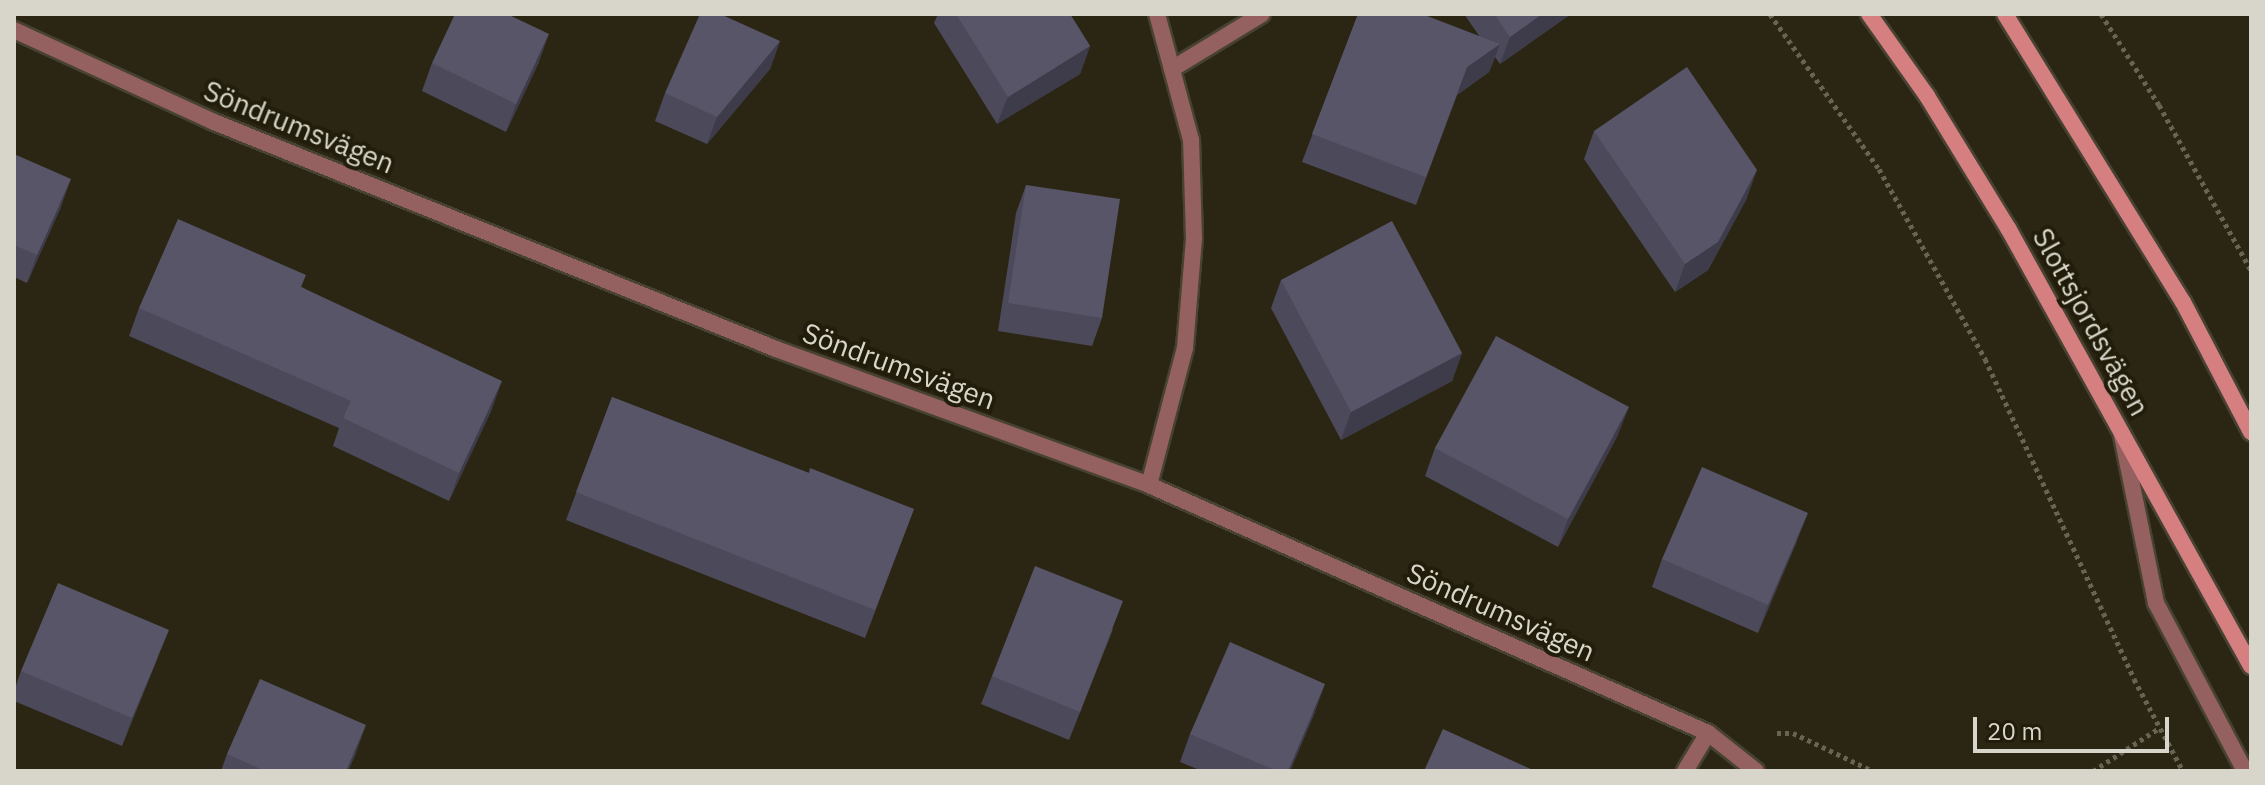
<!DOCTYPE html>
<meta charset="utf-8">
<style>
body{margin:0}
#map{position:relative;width:2265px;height:785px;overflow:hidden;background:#2b2614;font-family:"IBM Plex Sans",sans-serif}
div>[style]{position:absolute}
.path>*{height:5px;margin-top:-2.5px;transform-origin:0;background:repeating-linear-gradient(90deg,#686454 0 4px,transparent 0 8px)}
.roads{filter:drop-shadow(2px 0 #474231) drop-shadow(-2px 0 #474231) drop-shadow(0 2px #474231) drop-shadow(0 -2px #474231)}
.lane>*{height:16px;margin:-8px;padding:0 8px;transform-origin:8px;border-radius:8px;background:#956060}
.street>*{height:16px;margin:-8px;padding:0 8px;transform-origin:8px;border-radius:8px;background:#956060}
.secondary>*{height:16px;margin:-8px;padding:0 8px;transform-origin:8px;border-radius:8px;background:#d57f80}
.wall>*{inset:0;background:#4c495a}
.shaded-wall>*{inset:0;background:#3e3c4a}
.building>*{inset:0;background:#585569}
span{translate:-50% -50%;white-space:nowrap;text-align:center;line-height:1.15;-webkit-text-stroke:8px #211d0a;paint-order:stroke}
.street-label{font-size:28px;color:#d8d6ca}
.frame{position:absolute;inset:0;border:16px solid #d8d6ca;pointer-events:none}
.scale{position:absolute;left:1973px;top:717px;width:196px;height:36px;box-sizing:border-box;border:4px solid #d8d6ca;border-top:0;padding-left:10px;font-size:24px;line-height:28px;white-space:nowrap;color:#d8d6ca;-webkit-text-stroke:6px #211d0a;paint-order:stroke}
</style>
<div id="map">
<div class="path">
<div style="left:1770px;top:14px;width:189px;rotate:54.9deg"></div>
<div style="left:1879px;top:169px;width:218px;rotate:60.8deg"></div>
<div style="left:1985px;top:359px;width:353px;rotate:65deg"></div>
<div style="left:2134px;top:679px;width:104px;rotate:62deg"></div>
<div style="left:2101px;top:14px;width:108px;rotate:57.5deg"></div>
<div style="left:2159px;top:105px;width:189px;rotate:60.9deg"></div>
<div style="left:1777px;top:733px;width:16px"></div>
<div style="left:1793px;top:733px;width:89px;rotate:25.4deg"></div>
<div style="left:2093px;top:771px;width:77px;rotate:-32.9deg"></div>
</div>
<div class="roads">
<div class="lane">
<div style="left:1172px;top:69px;width:105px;rotate:-31.4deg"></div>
<div style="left:2122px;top:436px;width:170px;rotate:78.5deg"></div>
<div style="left:2156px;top:603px;width:190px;rotate:62.1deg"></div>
</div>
<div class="street">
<div style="left:14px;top:30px;width:220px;rotate:24.7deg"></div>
<div style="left:214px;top:122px;width:606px;rotate:21.99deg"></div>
<div style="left:776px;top:349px;width:397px;rotate:20deg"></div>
<div style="left:1149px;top:485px;width:612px;rotate:23.92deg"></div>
<div style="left:1708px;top:733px;width:61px;rotate:38.4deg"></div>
<div style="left:1149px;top:485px;width:142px;rotate:-75.3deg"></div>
<div style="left:1185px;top:348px;width:109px;rotate:-85.3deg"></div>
<div style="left:1194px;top:239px;width:99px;rotate:-91.7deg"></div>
<div style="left:1191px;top:140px;width:131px;rotate:-105.1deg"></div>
<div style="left:1685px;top:771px;width:44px;rotate:-58.8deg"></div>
</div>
<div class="secondary">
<div style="left:1869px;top:14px;width:100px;rotate:54.7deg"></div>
<div style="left:1927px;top:96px;width:155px;rotate:58.5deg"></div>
<div style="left:2008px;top:228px;width:501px;rotate:60.98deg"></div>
<div style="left:2005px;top:14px;width:339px;rotate:58.3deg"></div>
<div style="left:2183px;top:302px;width:147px;rotate:62.4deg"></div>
</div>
</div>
<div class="wall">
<div style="clip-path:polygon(938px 14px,1070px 14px,1090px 46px,1080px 74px,997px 124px,934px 23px)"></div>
<div style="clip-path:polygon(1358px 14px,1480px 37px,1464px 14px,1571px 14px,1500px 64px,1495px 57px,1489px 72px,1457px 95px,1416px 205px,1302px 162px)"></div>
<div style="clip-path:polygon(780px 41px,770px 69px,707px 144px,655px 121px,665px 93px)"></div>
<div style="clip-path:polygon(539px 62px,506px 132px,422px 91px,432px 63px)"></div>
<div style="clip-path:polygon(1594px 131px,1747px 198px,1708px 270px,1675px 292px,1584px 159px)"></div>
<div style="clip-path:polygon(14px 154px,61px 207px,27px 283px,14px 277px)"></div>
<div style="clip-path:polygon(1026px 185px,1102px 318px,1092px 346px,998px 331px,1016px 213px)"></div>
<div style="clip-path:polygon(1281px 280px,1462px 353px,1452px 381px,1341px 440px,1271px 308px)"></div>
<div style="clip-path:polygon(302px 287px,492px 409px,449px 501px,333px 446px,339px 428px,129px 336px,139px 308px)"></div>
<div style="clip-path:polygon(612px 397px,809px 473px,914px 509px,865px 638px,566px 520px)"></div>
<div style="clip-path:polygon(1618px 435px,1558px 547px,1425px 476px,1435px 448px)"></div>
<div style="clip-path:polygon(1797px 541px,1758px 633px,1652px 587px,1662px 559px)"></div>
<div style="clip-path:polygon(1113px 629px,1069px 740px,981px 704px,992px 676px)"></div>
<div style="clip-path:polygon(158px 657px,122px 746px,14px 701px,14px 691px,21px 671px)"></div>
<div style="clip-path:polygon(1315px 712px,1290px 771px,1202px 771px,1180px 762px,1190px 734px)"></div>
<div style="clip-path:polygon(356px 753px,348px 771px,221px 771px,227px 754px)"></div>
</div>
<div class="shaded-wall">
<div style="clip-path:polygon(1542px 14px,1571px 14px,1500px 64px,1510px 37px)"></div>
<div style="clip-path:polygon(549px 34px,539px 62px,506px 132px,516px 104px)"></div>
<div style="clip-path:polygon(780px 41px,770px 69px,707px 144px,717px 117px)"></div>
<div style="clip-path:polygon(1500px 44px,1489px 72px,1457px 95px,1416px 205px,1467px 67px)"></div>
<div style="clip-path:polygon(1090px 46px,1080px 74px,997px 124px,1008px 97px)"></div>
<div style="clip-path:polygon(1757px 170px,1747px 198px,1708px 270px,1675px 292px,1685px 264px)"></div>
<div style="clip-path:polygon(71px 179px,61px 207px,27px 283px,37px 255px)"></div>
<div style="clip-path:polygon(1462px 353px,1452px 381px,1341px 440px,1351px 412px)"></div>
<div style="clip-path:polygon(502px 381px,492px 409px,449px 501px,459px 473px)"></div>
<div style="clip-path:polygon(1629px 407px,1618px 435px,1558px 547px,1568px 519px)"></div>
<div style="clip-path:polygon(1808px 513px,1797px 541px,1758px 633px,1768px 605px)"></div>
<div style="clip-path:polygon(169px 630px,158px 657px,122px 746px,132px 718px)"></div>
<div style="clip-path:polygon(1325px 684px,1315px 712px,1290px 771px,1288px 771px)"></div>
<div style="clip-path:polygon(366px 725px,356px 753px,348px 771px,346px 771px)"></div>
</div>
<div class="building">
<div style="clip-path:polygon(455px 14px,507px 14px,549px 34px,516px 104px,432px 63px)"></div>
<div style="clip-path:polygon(700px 14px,720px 14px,780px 41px,717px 117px,665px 93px)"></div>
<div style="clip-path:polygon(956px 14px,1070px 14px,1090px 46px,1008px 97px)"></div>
<div style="clip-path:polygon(1358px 14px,1422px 14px,1500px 44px,1467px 67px,1426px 177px,1312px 134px)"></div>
<div style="clip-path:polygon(1494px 14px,1542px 14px,1510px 37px)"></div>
<div style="clip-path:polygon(1687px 67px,1757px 170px,1718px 242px,1685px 264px,1594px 131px)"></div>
<div style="clip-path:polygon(14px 154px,71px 179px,37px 255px,14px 245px)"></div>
<div style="clip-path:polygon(1026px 185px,1120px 199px,1102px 318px,1008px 303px)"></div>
<div style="clip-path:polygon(178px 219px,306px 275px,301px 287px,502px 381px,459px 473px,343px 418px,351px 401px,139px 308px)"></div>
<div style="clip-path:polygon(1392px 221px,1462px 353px,1351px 412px,1281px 280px)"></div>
<div style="clip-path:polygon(1496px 336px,1629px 407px,1568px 519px,1435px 448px)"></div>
<div style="clip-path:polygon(612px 397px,809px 473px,810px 468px,914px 509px,875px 610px,576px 492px)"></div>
<div style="clip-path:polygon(1702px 467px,1808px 513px,1768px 605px,1662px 559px)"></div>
<div style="clip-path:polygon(1035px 566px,1123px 601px,1080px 712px,992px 676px)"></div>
<div style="clip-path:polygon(58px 583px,169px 630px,132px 718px,21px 671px)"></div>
<div style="clip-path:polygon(1230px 642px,1325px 684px,1288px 771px,1277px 771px,1190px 734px)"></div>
<div style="clip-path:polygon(260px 679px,366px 725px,346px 771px,265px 771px,227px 754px)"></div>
<div style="clip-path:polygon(1443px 729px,1535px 771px,1424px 771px)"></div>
</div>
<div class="street-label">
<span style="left:299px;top:127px;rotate:22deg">Söndrumsvägen</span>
<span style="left:2091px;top:322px;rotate:61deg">Slottsjordsvägen</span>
<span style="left:899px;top:366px;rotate:20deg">Söndrumsvägen</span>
<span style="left:1501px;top:612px;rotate:24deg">Söndrumsvägen</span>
</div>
<div class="frame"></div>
<div class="scale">20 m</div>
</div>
